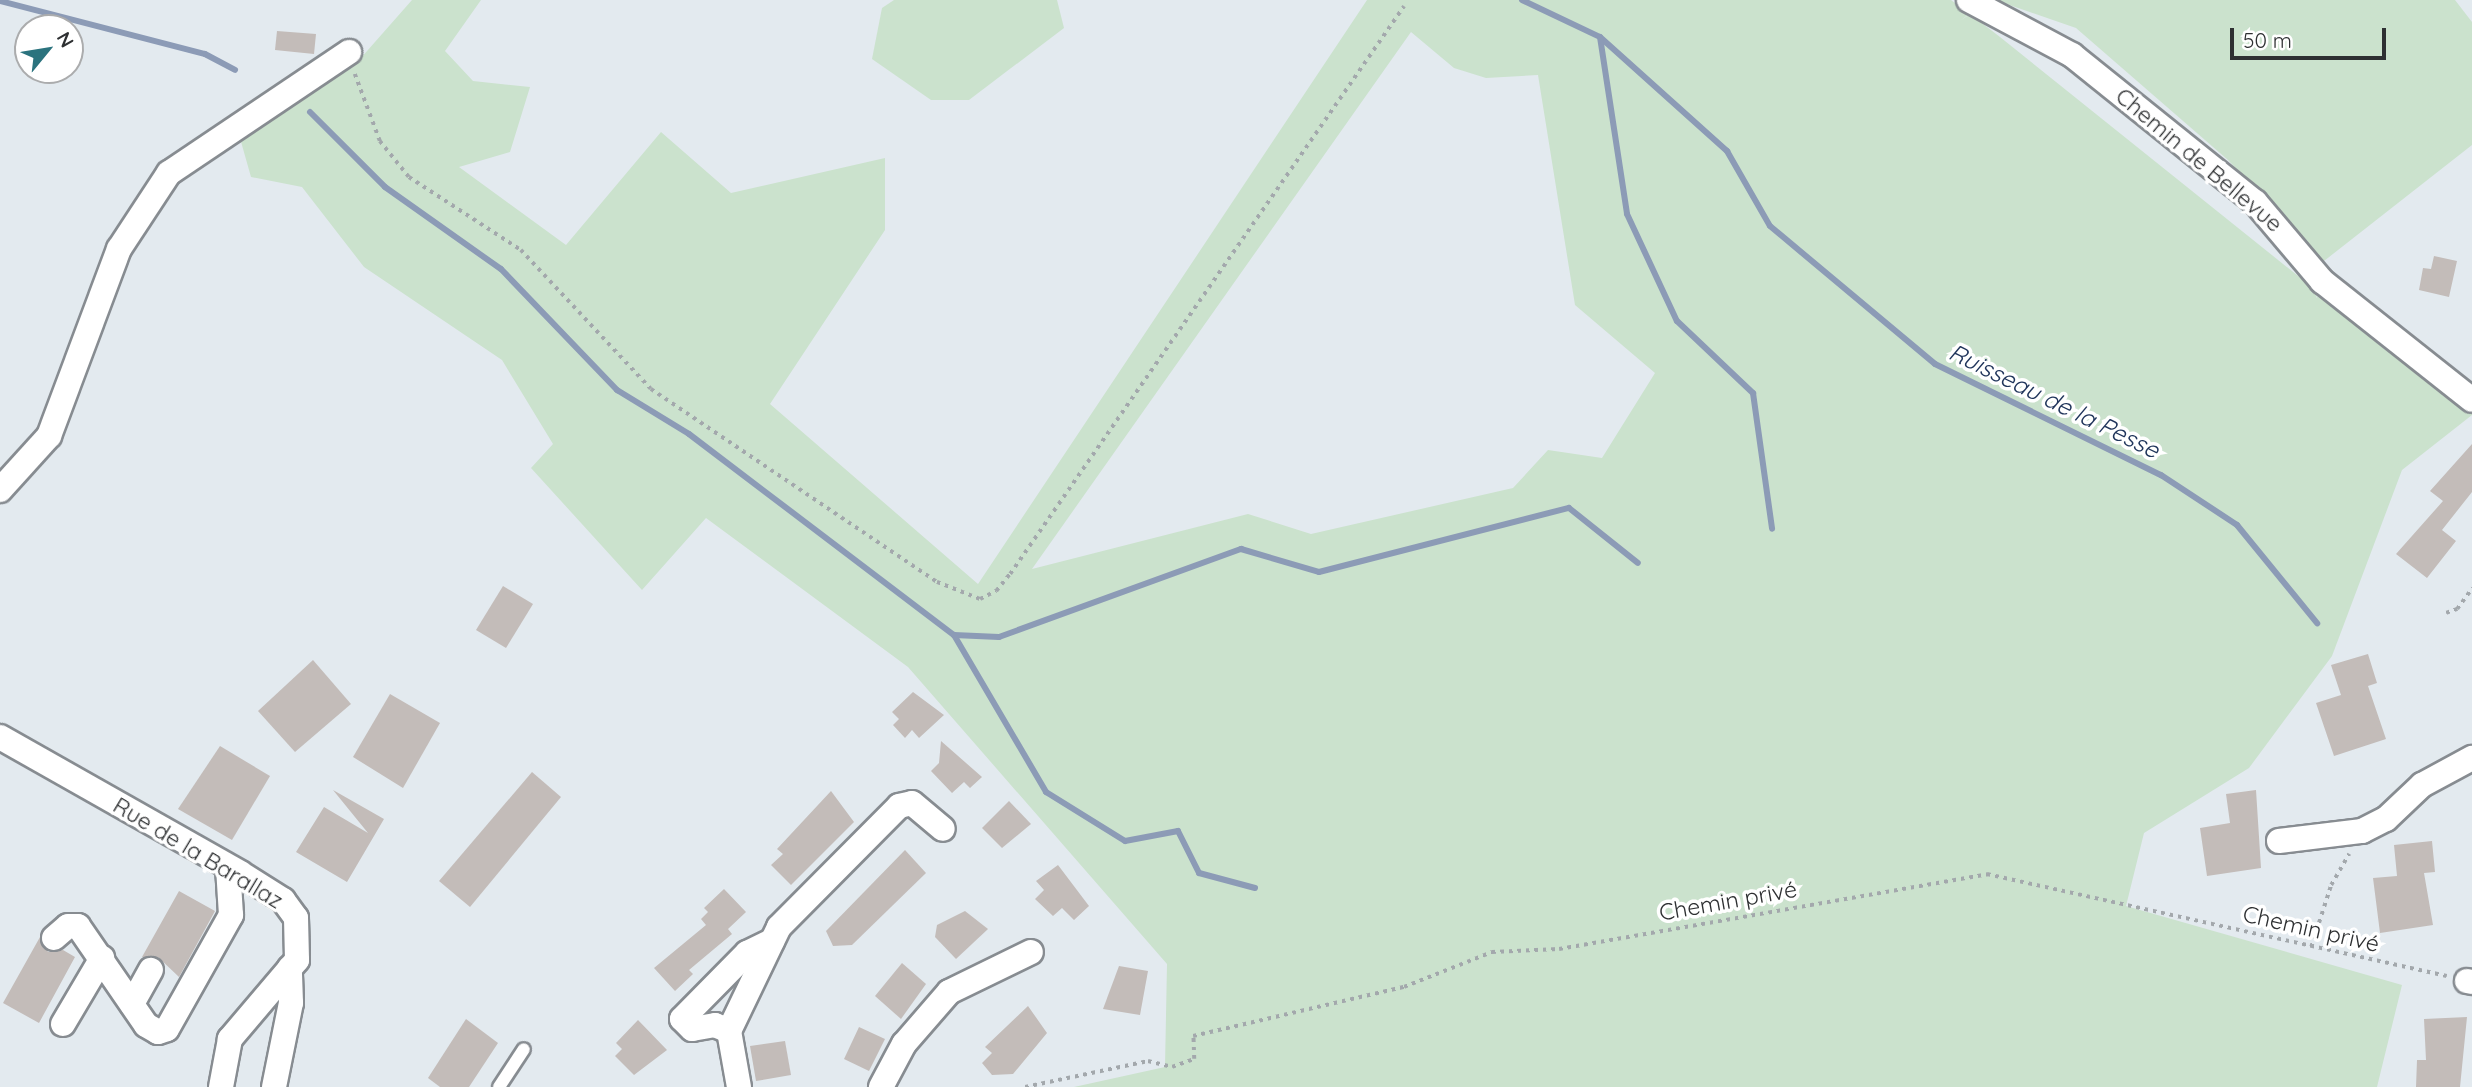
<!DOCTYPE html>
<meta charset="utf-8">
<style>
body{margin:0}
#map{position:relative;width:2472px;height:1087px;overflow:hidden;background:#e3eaef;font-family:Quicksand,sans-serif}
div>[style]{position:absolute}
.green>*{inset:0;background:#cbe2cd}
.stream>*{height:6px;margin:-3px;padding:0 3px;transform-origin:3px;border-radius:3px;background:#8c9bb6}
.building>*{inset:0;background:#c3bcb9}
.path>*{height:3.5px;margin-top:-1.75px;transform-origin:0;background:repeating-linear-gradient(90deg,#a3a8ac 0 3.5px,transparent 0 8.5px)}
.roads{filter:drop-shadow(2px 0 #878c91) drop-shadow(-2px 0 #878c91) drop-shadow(0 2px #878c91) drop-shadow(0 -2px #878c91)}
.service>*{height:12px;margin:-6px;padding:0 6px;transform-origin:6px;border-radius:6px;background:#fff}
.minor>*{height:24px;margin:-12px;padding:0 12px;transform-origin:12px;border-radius:12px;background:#fff}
span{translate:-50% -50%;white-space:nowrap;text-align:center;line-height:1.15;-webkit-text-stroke:7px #fff;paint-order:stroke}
.street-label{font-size:23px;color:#2e3032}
.water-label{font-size:24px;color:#20355b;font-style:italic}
.north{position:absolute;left:14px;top:14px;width:70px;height:70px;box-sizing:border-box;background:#fff;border:2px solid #abacad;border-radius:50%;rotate:60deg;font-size:19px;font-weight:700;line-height:28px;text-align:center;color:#2e3032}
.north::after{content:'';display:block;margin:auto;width:24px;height:32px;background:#2b737e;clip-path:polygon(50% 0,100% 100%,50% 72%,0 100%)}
.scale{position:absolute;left:2230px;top:28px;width:156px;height:32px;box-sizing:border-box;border:4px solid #2e3032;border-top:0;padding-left:9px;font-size:21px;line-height:24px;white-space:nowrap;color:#2e3032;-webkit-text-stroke:5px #fff;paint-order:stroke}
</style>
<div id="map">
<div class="green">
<div style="clip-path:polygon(evenodd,412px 0,481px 0,445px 51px,473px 81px,530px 87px,510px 152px,459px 167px,566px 245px,661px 132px,731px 193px,885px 158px,885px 230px,770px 404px,978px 584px,1367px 0,1951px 0,1969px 14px,1960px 21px,1970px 14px,2000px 37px,2318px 292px,2316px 298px,2321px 293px,2333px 307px,2340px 298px,2472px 400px,2472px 415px,2402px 470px,2332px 656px,2249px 768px,2144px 833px,2126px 906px,2402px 985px,2377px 1087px,1074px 1087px,1165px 1067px,1167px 964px,908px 667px,706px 518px,642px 590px,531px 468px,553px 444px,502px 360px,364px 267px,302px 187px,251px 177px,236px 124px,360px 59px,412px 0,1411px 32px,1454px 68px,1486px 78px,1538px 75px,1575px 305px,1655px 373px,1602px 458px,1548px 450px,1513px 488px,1311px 534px,1248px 514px,1032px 569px,1411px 32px)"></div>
<div style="clip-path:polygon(894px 0,1057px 0,1064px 28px,969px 100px,931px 100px,872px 59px,882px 8px)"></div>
<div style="clip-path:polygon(1995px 0,2455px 0,2472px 22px,2472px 145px,2324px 261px,2228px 160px,2076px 28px)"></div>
</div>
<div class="stream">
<div style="left:1522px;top:0;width:86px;rotate:25.4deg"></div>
<div style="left:1600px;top:37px;width:171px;rotate:41.9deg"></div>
<div style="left:1727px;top:151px;width:86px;rotate:60.2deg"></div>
<div style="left:1770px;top:226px;width:215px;rotate:39.9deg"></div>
<div style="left:1935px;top:364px;width:252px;rotate:26.2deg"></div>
<div style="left:2161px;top:475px;width:91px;rotate:33.3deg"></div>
<div style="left:2237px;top:525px;width:127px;rotate:50.8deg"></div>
<div style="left:0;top:1px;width:212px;rotate:14.5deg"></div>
<div style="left:205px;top:54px;width:34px;rotate:28deg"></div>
<div style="left:1600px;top:37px;width:179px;rotate:81.3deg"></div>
<div style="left:1627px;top:214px;width:118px;rotate:65deg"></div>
<div style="left:1677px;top:321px;width:105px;rotate:43.5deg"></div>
<div style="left:1753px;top:393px;width:137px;rotate:82deg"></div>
<div style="left:310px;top:112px;width:106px;rotate:45deg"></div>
<div style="left:385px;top:187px;width:142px;rotate:35.3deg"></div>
<div style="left:501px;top:269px;width:168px;rotate:46.2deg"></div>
<div style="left:617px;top:390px;width:84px;rotate:31.4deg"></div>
<div style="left:689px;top:434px;width:333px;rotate:37.2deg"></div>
<div style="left:954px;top:635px;width:45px;rotate:2.5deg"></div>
<div style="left:999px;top:637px;width:258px;rotate:-20deg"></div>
<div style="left:1241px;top:549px;width:81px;rotate:16.4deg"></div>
<div style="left:1319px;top:572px;width:258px;rotate:-14.4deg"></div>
<div style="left:1569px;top:508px;width:88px;rotate:38.6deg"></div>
<div style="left:954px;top:635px;width:182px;rotate:59.6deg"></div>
<div style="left:1046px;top:792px;width:93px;rotate:31.8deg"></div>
<div style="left:1125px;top:841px;width:54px;rotate:-10.7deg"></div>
<div style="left:1178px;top:831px;width:47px;rotate:63.4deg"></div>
<div style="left:1199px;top:873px;width:58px;rotate:15deg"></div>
</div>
<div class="building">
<div style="clip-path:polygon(277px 31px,316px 34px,314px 54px,275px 50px)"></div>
<div style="clip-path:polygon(2434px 256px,2457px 261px,2449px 297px,2419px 290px,2423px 268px,2431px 269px)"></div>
<div style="clip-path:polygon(2472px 444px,2472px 492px,2442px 530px,2456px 541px,2427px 578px,2396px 554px,2443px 501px,2430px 491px)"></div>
<div style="clip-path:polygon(503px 586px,533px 604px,506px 648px,476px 630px)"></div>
<div style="clip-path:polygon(2368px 654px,2377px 683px,2368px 686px,2386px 739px,2334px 756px,2316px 703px,2341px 695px,2331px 665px)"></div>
<div style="clip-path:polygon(313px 660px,351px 704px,295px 752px,258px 711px)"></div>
<div style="clip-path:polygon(913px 692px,944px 715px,919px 738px,912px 730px,905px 738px,893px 725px,899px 719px,892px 712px)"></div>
<div style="clip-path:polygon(390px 694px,440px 723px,403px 788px,353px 757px)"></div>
<div style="clip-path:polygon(941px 741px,982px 777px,970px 788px,964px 782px,952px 793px,931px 771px,939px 763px)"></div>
<div style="clip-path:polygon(220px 746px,270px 776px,232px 840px,178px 809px)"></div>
<div style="clip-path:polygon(532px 772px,561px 797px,470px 907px,439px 881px)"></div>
<div style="clip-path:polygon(333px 790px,384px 819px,347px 882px,296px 852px,324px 807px,368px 833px)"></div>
<div style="clip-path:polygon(2256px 790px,2261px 868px,2207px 876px,2200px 828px,2230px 823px,2226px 794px)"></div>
<div style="clip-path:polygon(831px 791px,854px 822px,791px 885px,771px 865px,783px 854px,777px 849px)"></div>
<div style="clip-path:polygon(1009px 801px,1031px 824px,1002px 848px,982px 828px)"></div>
<div style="clip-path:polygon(2432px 841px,2435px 872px,2424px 873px,2433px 925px,2380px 933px,2373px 878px,2397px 876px,2394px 845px)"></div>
<div style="clip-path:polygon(905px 850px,926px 873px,852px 945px,833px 946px,826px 931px)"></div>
<div style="clip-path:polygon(1058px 865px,1089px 906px,1074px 920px,1062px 908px,1053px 916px,1035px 899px,1044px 890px,1036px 881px)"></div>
<div style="clip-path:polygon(724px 889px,746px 912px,728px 929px,732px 934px,689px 970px,693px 974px,675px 991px,654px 968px,706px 925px,701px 919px,708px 912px,704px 908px)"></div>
<div style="clip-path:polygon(179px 891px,215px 911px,179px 977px,158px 957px,142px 957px)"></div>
<div style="clip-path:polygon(965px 911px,988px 929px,956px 959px,935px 937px,937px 925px)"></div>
<div style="clip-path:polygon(40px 937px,48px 952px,63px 950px,75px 957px,39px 1023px,3px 1003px)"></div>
<div style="clip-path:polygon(902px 963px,926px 984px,901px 1019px,875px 996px)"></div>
<div style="clip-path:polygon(1119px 966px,1148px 971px,1140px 1015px,1103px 1009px)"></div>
<div style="clip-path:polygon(1028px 1006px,1047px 1033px,1013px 1074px,992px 1075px,982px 1063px,992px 1053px,985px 1047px)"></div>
<div style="clip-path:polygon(2467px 1017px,2460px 1087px,2416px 1087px,2417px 1060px,2426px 1060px,2424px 1019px)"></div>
<div style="clip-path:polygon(466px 1019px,498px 1043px,469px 1087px,440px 1087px,428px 1078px)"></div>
<div style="clip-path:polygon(638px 1020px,667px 1050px,634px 1075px,615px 1056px,622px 1049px,616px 1043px)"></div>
<div style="clip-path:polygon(859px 1027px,885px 1039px,869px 1071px,844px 1059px)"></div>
<div style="clip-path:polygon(785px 1041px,791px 1075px,756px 1081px,750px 1046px)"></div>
</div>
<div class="path">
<div style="left:355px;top:74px;width:72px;rotate:69.5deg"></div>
<div style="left:380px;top:141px;width:46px;rotate:51.1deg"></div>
<div style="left:409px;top:177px;width:134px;rotate:33.1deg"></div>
<div style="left:521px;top:250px;width:190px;rotate:46.9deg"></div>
<div style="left:651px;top:389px;width:345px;rotate:34deg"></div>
<div style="left:937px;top:582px;width:46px;rotate:21.6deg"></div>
<div style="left:980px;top:599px;width:18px;rotate:-27deg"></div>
<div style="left:996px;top:591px;width:22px;rotate:-51deg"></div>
<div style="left:1010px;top:574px;width:691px;rotate:-55.25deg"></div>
<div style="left:2446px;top:613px;width:12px;rotate:-20deg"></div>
<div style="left:2457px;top:609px;width:26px;rotate:-54deg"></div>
<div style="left:2311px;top:947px;width:65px;rotate:-72.1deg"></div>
<div style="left:2331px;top:885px;width:36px;rotate:-60deg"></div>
<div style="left:1025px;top:1087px;width:126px;rotate:-11.9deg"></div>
<div style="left:1148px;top:1061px;width:25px;rotate:14deg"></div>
<div style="left:1172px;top:1067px;width:23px;rotate:-20deg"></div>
<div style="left:1194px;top:1059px;width:23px;rotate:-92deg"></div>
<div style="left:1193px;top:1036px;width:217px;rotate:-13.1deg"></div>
<div style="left:1404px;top:987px;width:95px;rotate:-21.7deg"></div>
<div style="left:1492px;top:952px;width:67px;rotate:-2.6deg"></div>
<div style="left:1559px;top:949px;width:435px;rotate:-9.9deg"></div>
<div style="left:1987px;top:874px;width:471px;rotate:12.5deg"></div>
</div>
<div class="roads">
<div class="service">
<div style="left:499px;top:1087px;width:45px;rotate:-56.7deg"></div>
</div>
<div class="minor">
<div style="left:1969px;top:0;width:117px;rotate:28.1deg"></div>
<div style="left:2072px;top:55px;width:235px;rotate:38.8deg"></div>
<div style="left:2255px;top:202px;width:104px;rotate:49.7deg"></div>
<div style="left:2322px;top:281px;width:191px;rotate:38.4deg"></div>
<div style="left:0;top:490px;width:73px;rotate:-47.8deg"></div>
<div style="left:49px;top:436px;width:200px;rotate:-69.5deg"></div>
<div style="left:119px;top:249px;width:91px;rotate:-56.7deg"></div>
<div style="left:169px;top:173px;width:217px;rotate:-33.9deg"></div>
<div style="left:0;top:737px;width:276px;rotate:29.5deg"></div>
<div style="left:240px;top:873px;width:51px;rotate:32.1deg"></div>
<div style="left:283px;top:900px;width:22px;rotate:54deg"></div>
<div style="left:296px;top:918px;width:42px;rotate:88.6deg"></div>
<div style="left:297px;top:960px;width:104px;rotate:130.3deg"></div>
<div style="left:230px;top:1039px;width:49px;rotate:100.6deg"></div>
<div style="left:2279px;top:841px;width:84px;rotate:-6.9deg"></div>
<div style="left:2362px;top:831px;width:27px;rotate:-27deg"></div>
<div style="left:2386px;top:819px;width:50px;rotate:-43.4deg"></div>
<div style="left:2422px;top:785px;width:57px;rotate:-28.4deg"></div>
<div style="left:54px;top:938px;width:18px;rotate:-41deg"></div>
<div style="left:68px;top:926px;width:10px"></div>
<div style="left:78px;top:926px;width:120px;rotate:55.5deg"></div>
<div style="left:146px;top:1025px;width:14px;rotate:30deg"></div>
<div style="left:158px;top:1032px;width:9px;rotate:-18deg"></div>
<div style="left:167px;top:1029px;width:131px;rotate:-60.7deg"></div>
<div style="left:231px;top:915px;width:48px;rotate:-93.6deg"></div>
<div style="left:2467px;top:981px;width:5px;rotate:11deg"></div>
<div style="left:132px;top:1004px;width:39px;rotate:-61deg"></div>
<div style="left:63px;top:1024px;width:77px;rotate:-59.4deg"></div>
<div style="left:729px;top:1031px;width:15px;rotate:-157deg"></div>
<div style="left:715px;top:1025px;width:23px;rotate:170deg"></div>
<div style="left:692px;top:1029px;width:14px;rotate:-135deg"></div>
<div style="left:682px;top:1019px;width:93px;rotate:-45.4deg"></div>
<div style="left:747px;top:953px;width:28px;rotate:-26deg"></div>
<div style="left:274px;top:1087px;width:86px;rotate:-78.6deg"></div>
<div style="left:291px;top:1003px;width:35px;rotate:-92deg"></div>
<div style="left:739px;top:1087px;width:57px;rotate:-100.1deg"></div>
<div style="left:729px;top:1031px;width:115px;rotate:-64.3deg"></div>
<div style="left:779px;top:927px;width:170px;rotate:-45.2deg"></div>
<div style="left:899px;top:806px;width:13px;rotate:-13deg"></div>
<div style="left:912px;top:803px;width:40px;rotate:40deg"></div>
<div style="left:881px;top:1087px;width:49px;rotate:-61.9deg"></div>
<div style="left:904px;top:1044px;width:69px;rotate:-49.1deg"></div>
<div style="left:949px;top:992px;width:91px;rotate:-26deg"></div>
</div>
</div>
<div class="street-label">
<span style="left:2199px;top:160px;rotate:40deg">Chemin de Bellevue</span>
<span style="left:198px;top:853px;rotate:31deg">Rue de la Barallaz</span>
<span style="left:1728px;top:901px;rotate:-10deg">Chemin privé</span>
<span style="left:2311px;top:929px;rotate:13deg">Chemin privé</span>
</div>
<div class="water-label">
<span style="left:2054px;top:401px;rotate:26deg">Ruisseau de la Pesse</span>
</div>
<div class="north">N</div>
<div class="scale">50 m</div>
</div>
